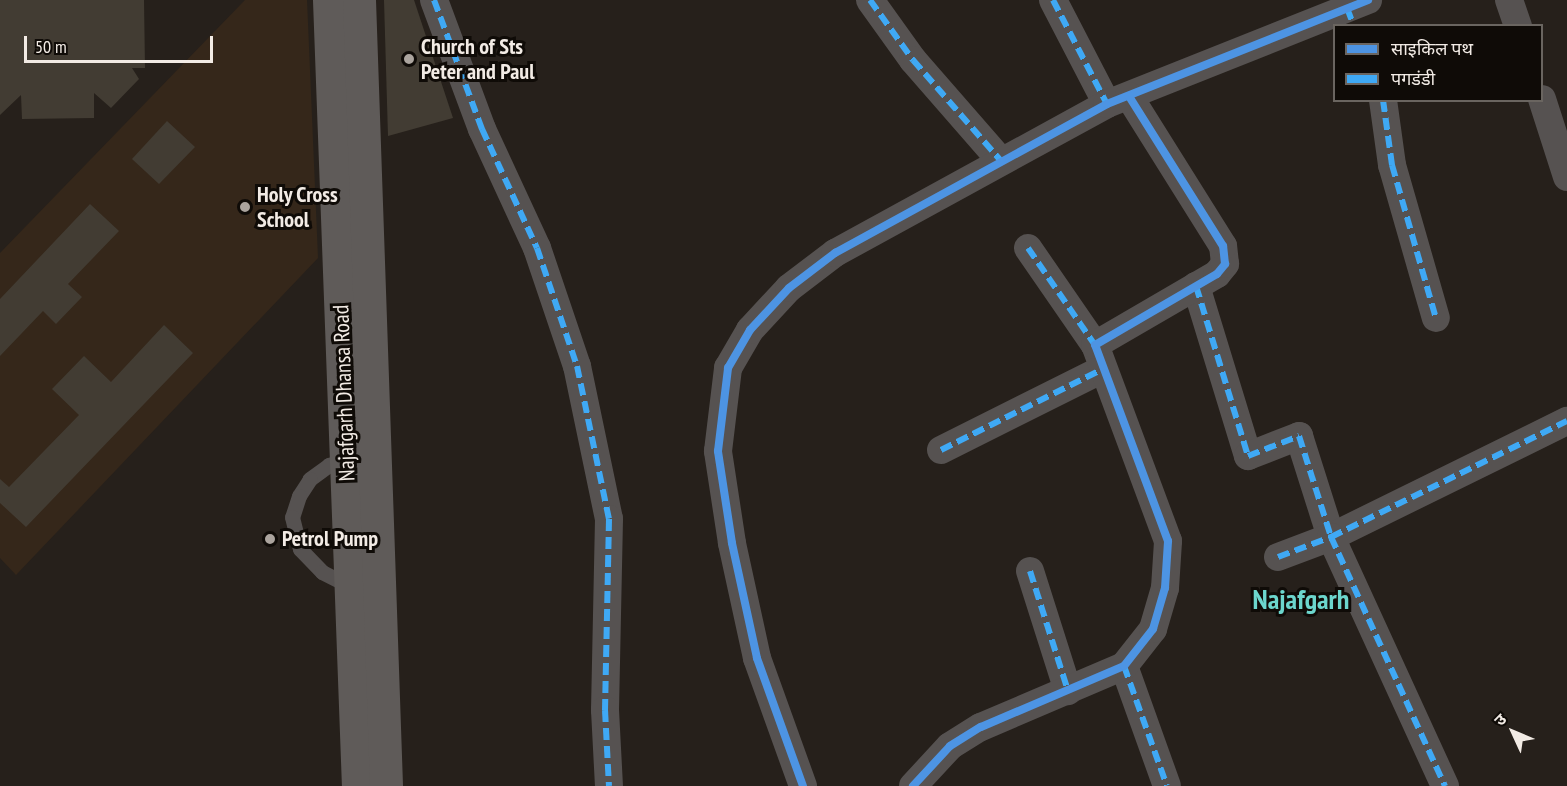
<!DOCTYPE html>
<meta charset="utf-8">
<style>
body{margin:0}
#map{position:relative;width:1567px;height:786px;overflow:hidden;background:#26201b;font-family:"PT Sans Narrow","Noto Sans Devanagari",sans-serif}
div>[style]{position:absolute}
.built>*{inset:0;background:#35271a}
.building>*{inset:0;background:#423c33}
.service>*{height:15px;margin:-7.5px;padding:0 7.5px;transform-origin:7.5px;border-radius:7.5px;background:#565251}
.minor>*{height:28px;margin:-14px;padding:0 14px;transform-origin:14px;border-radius:14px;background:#565251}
.primary>*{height:33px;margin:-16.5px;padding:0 16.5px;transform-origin:16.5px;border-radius:16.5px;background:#5f5b59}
.quiet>*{height:6px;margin-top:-3px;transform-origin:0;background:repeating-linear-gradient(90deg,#3fa9f5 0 12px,transparent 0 18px)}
.cycleway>*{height:8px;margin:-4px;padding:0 4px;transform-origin:4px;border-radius:4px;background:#4d94e3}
.dots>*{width:16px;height:16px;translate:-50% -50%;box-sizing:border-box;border:3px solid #0f0b07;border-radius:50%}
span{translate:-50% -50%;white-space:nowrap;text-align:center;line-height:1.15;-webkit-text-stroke:6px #0f0b07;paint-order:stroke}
.poi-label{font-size:22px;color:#f2ebe5;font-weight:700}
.left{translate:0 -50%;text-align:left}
.street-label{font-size:22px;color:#f2ebe5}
.district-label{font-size:28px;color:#6cd6cd;font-weight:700}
.legend{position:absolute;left:1333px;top:24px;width:210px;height:78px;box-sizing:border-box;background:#0f0b07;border:2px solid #6a6560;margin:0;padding:8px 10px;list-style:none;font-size:18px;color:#f2ebe5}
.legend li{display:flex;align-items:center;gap:12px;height:30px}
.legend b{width:30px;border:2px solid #6a6560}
.north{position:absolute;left:1483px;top:702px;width:60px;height:60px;-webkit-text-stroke:4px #0f0b07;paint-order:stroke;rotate:314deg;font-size:16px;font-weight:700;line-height:24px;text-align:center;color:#f2ebe5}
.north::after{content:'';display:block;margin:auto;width:21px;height:27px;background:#f2ebe5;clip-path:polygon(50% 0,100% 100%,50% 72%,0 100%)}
.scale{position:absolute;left:24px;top:36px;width:189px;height:27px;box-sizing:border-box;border:3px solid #f2ebe5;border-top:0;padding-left:8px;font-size:18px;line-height:21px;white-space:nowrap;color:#f2ebe5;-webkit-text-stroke:4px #0f0b07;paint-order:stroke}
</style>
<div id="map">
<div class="built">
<div style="clip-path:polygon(245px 0,307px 0,318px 258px,16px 575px,0 558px,0 253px)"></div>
</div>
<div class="building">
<div style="clip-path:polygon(0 0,144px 0,145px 68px,132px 68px,139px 79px,111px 108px,94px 93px,94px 118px,22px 119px,21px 95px,0 115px)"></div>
<div style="clip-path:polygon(384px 0,414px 0,453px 118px,388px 136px)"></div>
<div style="clip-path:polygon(167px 121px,195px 147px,159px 184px,132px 159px)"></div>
<div style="clip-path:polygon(90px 204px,119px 231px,68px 284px,82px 297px,56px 324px,43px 311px,0 356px,0 299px)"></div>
<div style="clip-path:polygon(164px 325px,193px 353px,26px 527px,0 503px,0 479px,9px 487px,79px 415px,52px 389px,84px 356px,111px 382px)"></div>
</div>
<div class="service">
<div style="left:346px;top:460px;width:18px;rotate:164deg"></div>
<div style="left:329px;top:465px;width:24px;rotate:144deg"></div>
<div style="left:310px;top:479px;width:20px;rotate:123deg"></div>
<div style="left:299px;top:496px;width:22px;rotate:108deg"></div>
<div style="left:292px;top:517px;width:33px;rotate:76deg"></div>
<div style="left:300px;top:549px;width:32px;rotate:46deg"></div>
<div style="left:322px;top:572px;width:30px;rotate:27deg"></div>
</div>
<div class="minor">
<div style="left:434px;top:0;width:138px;rotate:69.6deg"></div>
<div style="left:482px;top:129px;width:131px;rotate:65.2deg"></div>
<div style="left:537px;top:248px;width:125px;rotate:71.3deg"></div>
<div style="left:577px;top:366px;width:156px;rotate:78.2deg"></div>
<div style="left:609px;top:519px;width:191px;rotate:91.2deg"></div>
<div style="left:605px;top:710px;width:76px;rotate:87deg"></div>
<div style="left:870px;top:0;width:74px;rotate:54.4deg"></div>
<div style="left:913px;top:60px;width:134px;rotate:48.9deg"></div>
<div style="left:1053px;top:0;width:117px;rotate:62.6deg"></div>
<div style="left:1509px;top:0;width:28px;rotate:71deg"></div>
<div style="left:1542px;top:99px;width:82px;rotate:72.2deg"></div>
<div style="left:1383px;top:100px;width:66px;rotate:82.1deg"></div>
<div style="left:1392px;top:165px;width:159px;rotate:74deg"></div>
<div style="left:1028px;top:248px;width:118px;rotate:55.4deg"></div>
<div style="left:1196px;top:286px;width:178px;rotate:73deg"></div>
<div style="left:1248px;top:456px;width:55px;rotate:-21.4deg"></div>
<div style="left:1299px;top:436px;width:106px;rotate:72.4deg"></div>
<div style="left:1331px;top:537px;width:263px;rotate:-26.2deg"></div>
<div style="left:941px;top:450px;width:181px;rotate:-26.6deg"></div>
<div style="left:1278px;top:557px;width:57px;rotate:-20.7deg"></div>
<div style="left:1331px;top:537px;width:274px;rotate:65.4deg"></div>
<div style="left:1030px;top:571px;width:126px;rotate:72.4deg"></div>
<div style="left:1124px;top:666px;width:127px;rotate:70.3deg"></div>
<div style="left:803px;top:786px;width:136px;rotate:-109.8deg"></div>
<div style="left:757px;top:658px;width:118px;rotate:-102.3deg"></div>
<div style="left:732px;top:543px;width:93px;rotate:-98.7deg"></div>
<div style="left:718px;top:451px;width:84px;rotate:-83.1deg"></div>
<div style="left:728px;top:368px;width:44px;rotate:-59.9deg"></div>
<div style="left:750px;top:330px;width:57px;rotate:-47.1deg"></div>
<div style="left:789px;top:288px;width:58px;rotate:-37.3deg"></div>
<div style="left:835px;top:253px;width:310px;rotate:-28.7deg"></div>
<div style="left:1107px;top:104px;width:281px;rotate:-21.7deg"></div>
<div style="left:913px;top:786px;width:54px;rotate:-47.2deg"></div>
<div style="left:950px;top:746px;width:36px;rotate:-32deg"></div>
<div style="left:981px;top:727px;width:155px;rotate:-23.1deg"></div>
<div style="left:1124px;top:666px;width:47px;rotate:-51.9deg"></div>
<div style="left:1153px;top:629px;width:43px;rotate:-73.7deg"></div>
<div style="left:1165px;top:588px;width:47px;rotate:-86.3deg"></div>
<div style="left:1168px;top:541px;width:209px;rotate:-110.4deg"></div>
<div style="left:1095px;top:345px;width:141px;rotate:-30.2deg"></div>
<div style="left:1217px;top:274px;width:13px;rotate:-51deg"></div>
<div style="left:1225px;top:264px;width:18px;rotate:-96deg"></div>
<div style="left:1223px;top:246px;width:177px;rotate:-122.1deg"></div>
</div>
<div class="primary">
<div style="left:329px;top:0;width:787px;rotate:87.89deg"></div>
<div style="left:359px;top:0;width:786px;rotate:88.03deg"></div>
</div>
<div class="quiet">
<div style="left:434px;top:0;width:138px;rotate:69.6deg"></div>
<div style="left:482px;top:129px;width:131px;rotate:65.2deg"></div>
<div style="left:537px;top:248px;width:125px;rotate:71.3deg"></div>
<div style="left:577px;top:366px;width:156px;rotate:78.2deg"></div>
<div style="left:609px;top:519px;width:191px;rotate:91.2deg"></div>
<div style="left:605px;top:710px;width:76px;rotate:87deg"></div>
<div style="left:870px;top:0;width:74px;rotate:54.4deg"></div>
<div style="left:913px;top:60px;width:134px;rotate:48.9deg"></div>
<div style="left:1053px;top:0;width:117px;rotate:62.6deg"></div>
<div style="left:1347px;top:8px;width:19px;rotate:69deg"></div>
<div style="left:1383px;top:100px;width:66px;rotate:82.1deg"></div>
<div style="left:1392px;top:165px;width:159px;rotate:74deg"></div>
<div style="left:1028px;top:248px;width:118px;rotate:55.4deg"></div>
<div style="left:1196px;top:286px;width:178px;rotate:73deg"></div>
<div style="left:1248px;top:456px;width:55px;rotate:-21.4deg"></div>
<div style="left:1299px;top:436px;width:106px;rotate:72.4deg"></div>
<div style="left:1331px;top:537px;width:263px;rotate:-26.2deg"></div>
<div style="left:941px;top:450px;width:181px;rotate:-26.6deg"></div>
<div style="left:1278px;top:557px;width:57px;rotate:-20.7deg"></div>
<div style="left:1331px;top:537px;width:274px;rotate:65.4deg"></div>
<div style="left:1030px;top:571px;width:126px;rotate:72.4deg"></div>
<div style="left:1124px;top:666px;width:127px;rotate:70.3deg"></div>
</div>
<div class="cycleway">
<div style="left:803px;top:786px;width:136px;rotate:-109.8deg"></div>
<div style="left:757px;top:658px;width:118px;rotate:-102.3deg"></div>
<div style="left:732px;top:543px;width:93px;rotate:-98.7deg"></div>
<div style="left:718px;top:451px;width:84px;rotate:-83.1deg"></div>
<div style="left:728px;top:368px;width:44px;rotate:-59.9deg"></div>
<div style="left:750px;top:330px;width:57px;rotate:-47.1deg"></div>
<div style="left:789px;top:288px;width:58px;rotate:-37.3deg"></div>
<div style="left:835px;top:253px;width:310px;rotate:-28.7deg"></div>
<div style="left:1107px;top:104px;width:281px;rotate:-21.7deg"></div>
<div style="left:913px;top:786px;width:54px;rotate:-47.2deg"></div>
<div style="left:950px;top:746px;width:36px;rotate:-32deg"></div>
<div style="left:981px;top:727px;width:155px;rotate:-23.1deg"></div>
<div style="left:1124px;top:666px;width:47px;rotate:-51.9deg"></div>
<div style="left:1153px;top:629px;width:43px;rotate:-73.7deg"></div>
<div style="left:1165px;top:588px;width:47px;rotate:-86.3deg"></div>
<div style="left:1168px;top:541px;width:209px;rotate:-110.4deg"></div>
<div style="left:1095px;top:345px;width:141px;rotate:-30.2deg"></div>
<div style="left:1217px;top:274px;width:13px;rotate:-51deg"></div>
<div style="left:1225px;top:264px;width:18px;rotate:-96deg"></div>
<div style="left:1223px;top:246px;width:177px;rotate:-122.1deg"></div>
</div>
<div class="dots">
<div style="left:409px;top:59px;background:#aba49e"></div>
<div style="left:245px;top:207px;background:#aba49e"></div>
<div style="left:270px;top:539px;background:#aba49e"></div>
</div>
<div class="poi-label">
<span class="left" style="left:421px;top:59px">Church of Sts<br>Peter and Paul</span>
<span class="left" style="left:257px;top:207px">Holy Cross<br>School</span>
<span class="left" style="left:282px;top:539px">Petrol Pump</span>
</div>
<div class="street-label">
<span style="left:344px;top:393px;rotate:-92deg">Najafgarh Dhansa Road</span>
</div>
<div class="district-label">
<span style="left:1301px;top:599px">Najafgarh</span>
</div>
<ul class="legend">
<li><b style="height:8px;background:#4d94e3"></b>साइकिल पथ</li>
<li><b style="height:8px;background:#3fa9f5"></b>पगडंडी</li>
</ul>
<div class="north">उ</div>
<div class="scale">50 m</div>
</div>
